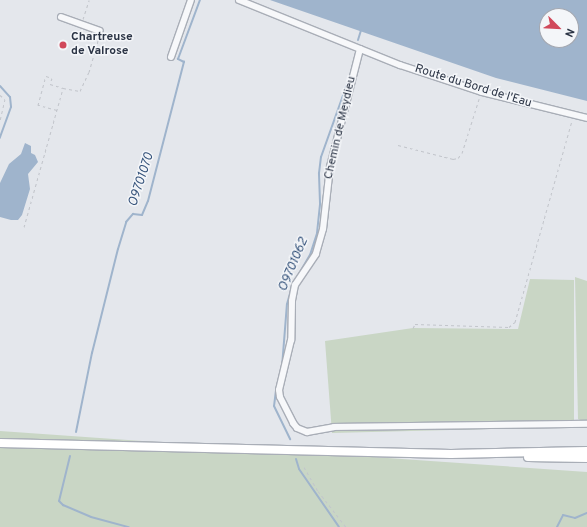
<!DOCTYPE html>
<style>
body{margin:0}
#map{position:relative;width:587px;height:527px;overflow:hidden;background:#e4e7ec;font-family:Overpass,sans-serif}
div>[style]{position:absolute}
.green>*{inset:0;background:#c9d6c5}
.water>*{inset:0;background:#9fb4cc}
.stream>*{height:2px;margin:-1px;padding:0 1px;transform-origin:1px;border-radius:1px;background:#9fb4cc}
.path>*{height:1px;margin-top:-0.5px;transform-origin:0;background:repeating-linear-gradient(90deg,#c2c5cb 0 3px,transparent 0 6px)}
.roads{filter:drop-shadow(1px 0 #a9aeb7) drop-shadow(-1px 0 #a9aeb7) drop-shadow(0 1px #a9aeb7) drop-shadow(0 -1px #a9aeb7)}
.minor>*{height:6px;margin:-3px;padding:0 3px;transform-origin:3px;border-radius:3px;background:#f7f8fa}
.major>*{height:8px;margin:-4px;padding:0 4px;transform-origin:4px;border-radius:4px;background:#fff}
.dots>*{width:11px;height:11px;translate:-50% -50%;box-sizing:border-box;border:2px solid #f4f6f9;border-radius:50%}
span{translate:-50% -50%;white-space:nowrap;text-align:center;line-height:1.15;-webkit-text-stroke:3px #f4f6f9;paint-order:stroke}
.poi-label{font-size:12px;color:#2b3445;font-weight:700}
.left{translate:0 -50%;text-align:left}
.street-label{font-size:12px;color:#2b3445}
.water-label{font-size:13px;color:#34527a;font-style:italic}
.north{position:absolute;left:539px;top:8px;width:40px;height:40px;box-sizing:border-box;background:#f4f6f9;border:1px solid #a4a8b1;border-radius:50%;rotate:114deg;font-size:11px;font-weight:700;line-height:16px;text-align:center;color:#2b3445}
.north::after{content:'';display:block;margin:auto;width:14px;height:18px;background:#d1495b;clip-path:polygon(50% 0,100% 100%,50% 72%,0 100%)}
</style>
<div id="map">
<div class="green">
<div style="clip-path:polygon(575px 277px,587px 281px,587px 423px,578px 419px)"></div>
<div style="clip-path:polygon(530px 279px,574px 280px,574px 427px,332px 433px,325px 341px,413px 328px,518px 329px)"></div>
<div style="clip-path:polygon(0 431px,587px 472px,587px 527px,0 527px)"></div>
</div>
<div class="water">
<div style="clip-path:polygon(evenodd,270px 0,587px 0,587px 101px,496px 78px,270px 0,547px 16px,571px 16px,571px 40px,547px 40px,547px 16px)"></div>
<div style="clip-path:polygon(25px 143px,31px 146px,31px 153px,35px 155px,38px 162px,28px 174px,30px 189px,22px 215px,18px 220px,11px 220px,0 217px,0 183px,9px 164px,21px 154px)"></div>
</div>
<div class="stream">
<div style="left:358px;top:40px;width:10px;rotate:-73deg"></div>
<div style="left:0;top:86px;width:15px;rotate:48deg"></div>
<div style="left:10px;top:97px;width:10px;rotate:84deg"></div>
<div style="left:11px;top:107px;width:33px;rotate:110deg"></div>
<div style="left:296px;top:279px;width:28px;rotate:-60deg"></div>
<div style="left:310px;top:255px;width:23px;rotate:-72deg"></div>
<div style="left:317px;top:233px;width:30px;rotate:-84deg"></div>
<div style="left:320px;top:203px;width:30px;rotate:-92deg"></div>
<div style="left:319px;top:173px;width:16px;rotate:-83deg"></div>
<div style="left:321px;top:157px;width:89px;rotate:-70.3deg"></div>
<div style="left:282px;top:367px;width:63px;rotate:-85.5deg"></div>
<div style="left:287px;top:304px;width:19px;rotate:-74deg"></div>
<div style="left:276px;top:390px;width:16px;rotate:97deg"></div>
<div style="left:274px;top:406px;width:37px;rotate:64deg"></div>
<div style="left:76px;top:432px;width:81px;rotate:-78.6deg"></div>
<div style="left:92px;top:353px;width:107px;rotate:-76deg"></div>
<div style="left:118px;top:249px;width:28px;rotate:-73deg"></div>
<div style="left:126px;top:222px;width:11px;rotate:-49deg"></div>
<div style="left:133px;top:214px;width:9px;rotate:6deg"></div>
<div style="left:142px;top:215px;width:15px;rotate:-67deg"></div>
<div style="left:148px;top:201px;width:144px;rotate:-75.5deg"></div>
<div style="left:184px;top:62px;width:7px;rotate:-153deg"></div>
<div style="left:178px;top:59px;width:63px;rotate:-69.6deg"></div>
<div style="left:70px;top:456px;width:46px;rotate:103.7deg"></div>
<div style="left:59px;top:501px;width:6px;rotate:45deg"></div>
<div style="left:63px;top:505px;width:30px;rotate:23deg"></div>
<div style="left:91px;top:517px;width:39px;rotate:15deg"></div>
<div style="left:296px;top:459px;width:10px;rotate:73deg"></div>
<div style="left:299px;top:469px;width:70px;rotate:55.4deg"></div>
<div style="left:557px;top:527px;width:13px;rotate:-63deg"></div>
<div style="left:563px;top:515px;width:12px;rotate:14deg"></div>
<div style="left:575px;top:518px;width:13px;rotate:-23deg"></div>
</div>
<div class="path">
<div style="left:83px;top:19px;width:20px;rotate:-72deg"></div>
<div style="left:0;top:95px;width:6px;rotate:39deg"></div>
<div style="left:5px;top:99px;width:23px;rotate:103deg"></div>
<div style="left:57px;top:110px;width:20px;rotate:-165deg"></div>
<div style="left:38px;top:105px;width:30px;rotate:-75deg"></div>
<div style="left:46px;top:76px;width:6px;rotate:18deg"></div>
<div style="left:52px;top:78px;width:6px;rotate:108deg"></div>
<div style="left:50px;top:84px;width:14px;rotate:17deg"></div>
<div style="left:398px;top:145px;width:57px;rotate:14.3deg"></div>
<div style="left:453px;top:159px;width:5px;rotate:-11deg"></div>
<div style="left:458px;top:158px;width:6px;rotate:-51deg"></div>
<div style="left:462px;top:153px;width:57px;rotate:-72.5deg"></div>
<div style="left:24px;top:227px;width:144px;rotate:-74.3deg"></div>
<div style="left:63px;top:88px;width:17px;rotate:10deg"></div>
<div style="left:80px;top:91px;width:21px;rotate:-65deg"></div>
<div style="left:89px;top:72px;width:36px;rotate:-74deg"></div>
<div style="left:413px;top:328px;width:4px;rotate:-63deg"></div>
<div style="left:415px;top:324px;width:94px;rotate:1.8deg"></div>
<div style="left:509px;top:327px;width:8px;rotate:-40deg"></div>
<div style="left:515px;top:322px;width:209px;rotate:-74.2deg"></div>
<div style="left:304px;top:467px;width:28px;rotate:60deg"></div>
<div style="left:318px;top:491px;width:46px;rotate:52.1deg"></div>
</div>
<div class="roads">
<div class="minor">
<div style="left:239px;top:0;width:174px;rotate:22deg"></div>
<div style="left:400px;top:65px;width:86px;rotate:18.2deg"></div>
<div style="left:482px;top:92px;width:108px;rotate:13.9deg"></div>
<div style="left:61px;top:17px;width:41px;rotate:19.7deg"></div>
<div style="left:360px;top:49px;width:122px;rotate:104.3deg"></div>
<div style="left:330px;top:167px;width:62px;rotate:96.4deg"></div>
<div style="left:323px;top:229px;width:26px;rotate:106deg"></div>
<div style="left:316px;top:254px;width:37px;rotate:124deg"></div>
<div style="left:295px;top:285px;width:16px;rotate:101deg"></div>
<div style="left:292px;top:301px;width:39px;rotate:91deg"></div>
<div style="left:291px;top:340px;width:51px;rotate:103.5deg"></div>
<div style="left:279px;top:390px;width:7px;rotate:82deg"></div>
<div style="left:280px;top:397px;width:29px;rotate:63deg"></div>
<div style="left:293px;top:423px;width:6px;rotate:51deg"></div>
<div style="left:297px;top:428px;width:11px;rotate:22deg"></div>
<div style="left:307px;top:432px;width:27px;rotate:-10deg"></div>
<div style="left:334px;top:427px;width:253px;rotate:-0.7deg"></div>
<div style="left:171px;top:57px;width:60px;rotate:-70.7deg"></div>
</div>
<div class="major">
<div style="left:0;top:443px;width:451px;rotate:1.4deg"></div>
<div style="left:451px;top:454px;width:136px;rotate:-1.3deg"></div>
<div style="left:528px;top:457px;width:59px;rotate:1deg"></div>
</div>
</div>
<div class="dots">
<div style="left:63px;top:45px;background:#d1495b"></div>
</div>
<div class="poi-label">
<span class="left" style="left:71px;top:45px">Chartreuse<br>de Valrose</span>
</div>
<div class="street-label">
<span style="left:473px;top:87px;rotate:17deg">Route du Bord de l'Eau</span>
<span style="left:341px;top:128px;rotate:-77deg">Chemin de Meydieu</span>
</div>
<div class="water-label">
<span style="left:142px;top:180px;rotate:-72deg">O9701070</span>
<span style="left:294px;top:265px;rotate:-67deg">O9701062</span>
</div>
<div class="north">N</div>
</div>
